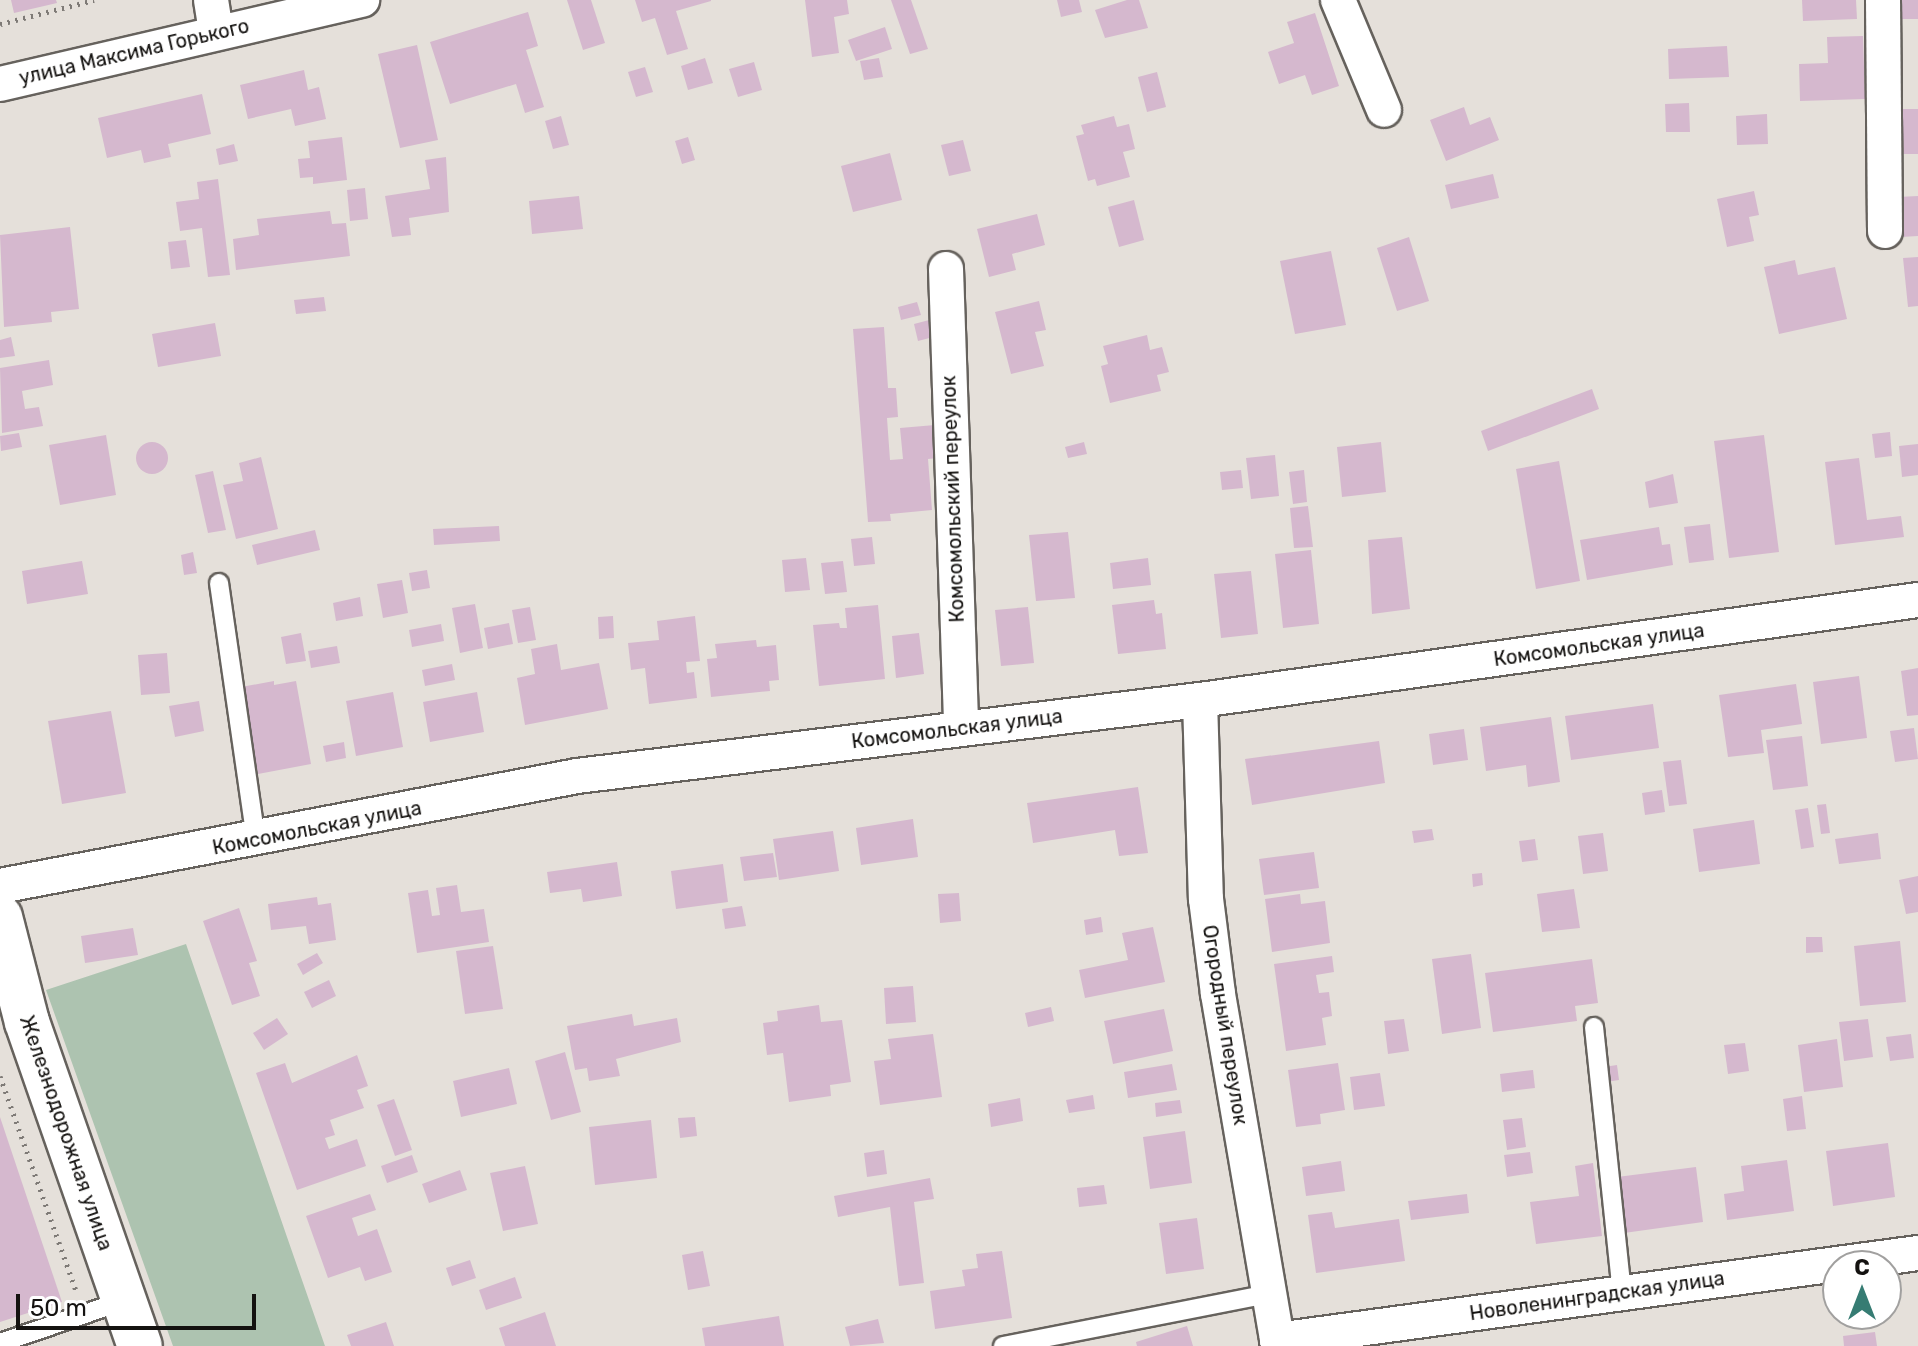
<!DOCTYPE html>
<meta charset="utf-8">
<style>
body{margin:0}
#map{position:relative;width:1918px;height:1346px;overflow:hidden;background:#e5e0da;font-family:Rubik,sans-serif}
div>[style]{position:absolute}
.green>*{inset:0;background:#adc3b0}
.building>*{inset:0;background:#d5b8ce}
.round{border-radius:50%}
.path>*{height:5px;margin-top:-2.5px;transform-origin:0;background:repeating-linear-gradient(90deg,#7e7a76 0 2px,transparent 0 8px)}
.roads{filter:drop-shadow(2px 0 #66625d) drop-shadow(-2px 0 #66625d) drop-shadow(0 2px #66625d) drop-shadow(0 -2px #66625d)}
.service>*{height:18px;margin:-9px;padding:0 9px;transform-origin:9px;border-radius:9px;background:#fff}
.minor>*{height:34px;margin:-17px;padding:0 17px;transform-origin:17px;border-radius:17px;background:#fff}
.tertiary>*{height:44px;margin:-22px;padding:0 22px;transform-origin:22px;border-radius:22px;background:#fff}
span{translate:-50% -50%;white-space:nowrap;text-align:center;line-height:1.15;-webkit-text-stroke:6px #fff;paint-order:stroke}
.street-label{font-size:20px;color:#141210}
.north{position:absolute;left:1822px;top:1250px;width:80px;height:80px;box-sizing:border-box;background:#fff;border:2px solid #a1a09f;border-radius:50%;rotate:0deg;font-size:22px;font-weight:700;line-height:32px;text-align:center;color:#141210}
.north::after{content:'';display:block;margin:auto;width:28px;height:36px;background:#367c73;clip-path:polygon(50% 0,100% 100%,50% 72%,0 100%)}
.scale{position:absolute;left:16px;top:1294px;width:240px;height:36px;box-sizing:border-box;border:4px solid #141210;border-top:0;padding-left:10px;font-size:24px;line-height:28px;white-space:nowrap;color:#141210;-webkit-text-stroke:6px #fff;paint-order:stroke}
</style>
<div id="map">
<div class="green">
<div style="clip-path:polygon(186px 944px,287px 1237px,325px 1346px,173px 1346px,46px 990px)"></div>
</div>
<div class="building">
<div style="clip-path:polygon(11px 0,56px 0,57px 3px,14px 13px)"></div>
<div style="clip-path:polygon(567px 0,591px 0,605px 43px,583px 50px)"></div>
<div style="clip-path:polygon(635px 0,711px 0,711px 1px,676px 11px,688px 49px,667px 55px,655px 18px,642px 22px)"></div>
<div style="clip-path:polygon(805px 0,847px 0,849px 14px,834px 17px,839px 53px,812px 57px)"></div>
<div style="clip-path:polygon(891px 0,911px 0,928px 49px,910px 54px)"></div>
<div style="clip-path:polygon(1057px 0,1079px 0,1082px 12px,1061px 17px)"></div>
<div style="clip-path:polygon(1127px 0,1139px 0,1148px 28px,1105px 38px,1095px 10px)"></div>
<div style="clip-path:polygon(1802px 0,1856px 0,1857px 19px,1803px 21px)"></div>
<div style="clip-path:polygon(1894px 0,1918px 0,1918px 19px,1894px 19px)"></div>
<div style="clip-path:polygon(528px 12px,538px 46px,526px 50px,544px 107px,525px 113px,516px 84px,450px 104px,430px 42px)"></div>
<div style="clip-path:polygon(1315px 13px,1339px 86px,1312px 95px,1305px 75px,1279px 84px,1268px 52px,1294px 43px,1287px 22px)"></div>
<div style="clip-path:polygon(885px 27px,892px 49px,856px 61px,848px 40px)"></div>
<div style="clip-path:polygon(1863px 36px,1865px 99px,1800px 101px,1799px 64px,1828px 63px,1827px 37px)"></div>
<div style="clip-path:polygon(417px 45px,438px 140px,400px 148px,378px 54px)"></div>
<div style="clip-path:polygon(1727px 46px,1729px 77px,1669px 79px,1668px 49px)"></div>
<div style="clip-path:polygon(705px 58px,713px 83px,688px 90px,681px 66px)"></div>
<div style="clip-path:polygon(879px 58px,883px 77px,864px 80px,860px 61px)"></div>
<div style="clip-path:polygon(754px 62px,762px 90px,738px 97px,729px 69px)"></div>
<div style="clip-path:polygon(645px 67px,653px 92px,636px 97px,628px 72px)"></div>
<div style="clip-path:polygon(304px 70px,308px 90px,319px 87px,326px 119px,295px 126px,291px 109px,248px 119px,240px 85px)"></div>
<div style="clip-path:polygon(1157px 72px,1166px 107px,1147px 112px,1138px 77px)"></div>
<div style="clip-path:polygon(202px 94px,211px 134px,168px 144px,171px 157px,144px 163px,141px 150px,107px 158px,98px 118px)"></div>
<div style="clip-path:polygon(1689px 103px,1690px 132px,1666px 132px,1665px 104px)"></div>
<div style="clip-path:polygon(1464px 107px,1470px 125px,1490px 117px,1499px 140px,1446px 161px,1430px 120px)"></div>
<div style="clip-path:polygon(1898px 109px,1918px 109px,1918px 154px,1898px 154px)"></div>
<div style="clip-path:polygon(1767px 114px,1768px 144px,1737px 145px,1736px 116px)"></div>
<div style="clip-path:polygon(561px 116px,569px 145px,553px 149px,545px 121px)"></div>
<div style="clip-path:polygon(1114px 116px,1117px 127px,1129px 124px,1135px 149px,1123px 152px,1130px 177px,1097px 186px,1095px 179px,1088px 181px,1076px 136px,1084px 134px,1081px 125px)"></div>
<div style="clip-path:polygon(342px 137px,347px 180px,313px 184px,313px 177px,300px 178px,298px 159px,310px 158px,308px 141px)"></div>
<div style="clip-path:polygon(688px 137px,695px 160px,682px 164px,675px 141px)"></div>
<div style="clip-path:polygon(963px 140px,971px 171px,949px 176px,941px 145px)"></div>
<div style="clip-path:polygon(234px 144px,238px 161px,219px 165px,216px 149px)"></div>
<div style="clip-path:polygon(890px 153px,902px 200px,853px 212px,841px 166px)"></div>
<div style="clip-path:polygon(446px 157px,449px 212px,409px 218px,411px 235px,392px 237px,385px 196px,430px 189px,425px 160px)"></div>
<div style="clip-path:polygon(1493px 174px,1499px 198px,1451px 209px,1445px 185px)"></div>
<div style="clip-path:polygon(218px 179px,230px 275px,208px 277px,202px 228px,180px 231px,176px 202px,199px 199px,197px 182px)"></div>
<div style="clip-path:polygon(365px 188px,368px 219px,350px 221px,347px 190px)"></div>
<div style="clip-path:polygon(1754px 191px,1759px 215px,1749px 217px,1754px 241px,1727px 247px,1717px 199px)"></div>
<div style="clip-path:polygon(579px 196px,583px 229px,532px 234px,529px 201px)"></div>
<div style="clip-path:polygon(1918px 196px,1918px 236px,1901px 237px,1898px 197px)"></div>
<div style="clip-path:polygon(1134px 200px,1144px 240px,1119px 247px,1108px 207px)"></div>
<div style="clip-path:polygon(330px 211px,332px 224px,346px 223px,350px 256px,236px 270px,233px 239px,259px 235px,257px 219px)"></div>
<div style="clip-path:polygon(1037px 214px,1045px 245px,1012px 254px,1016px 270px,989px 277px,977px 229px)"></div>
<div style="clip-path:polygon(70px 227px,79px 309px,51px 312px,52px 322px,4px 327px,0 235px)"></div>
<div style="clip-path:polygon(1409px 237px,1429px 301px,1397px 311px,1377px 248px)"></div>
<div style="clip-path:polygon(186px 240px,190px 267px,171px 269px,168px 242px)"></div>
<div style="clip-path:polygon(1331px 251px,1346px 325px,1295px 334px,1280px 261px)"></div>
<div style="clip-path:polygon(1918px 257px,1918px 306px,1908px 307px,1903px 258px)"></div>
<div style="clip-path:polygon(1795px 260px,1798px 275px,1835px 267px,1847px 319px,1779px 334px,1764px 267px)"></div>
<div style="clip-path:polygon(324px 297px,326px 311px,296px 314px,294px 300px)"></div>
<div style="clip-path:polygon(1039px 301px,1046px 330px,1035px 332px,1044px 366px,1011px 374px,995px 312px)"></div>
<div style="clip-path:polygon(917px 302px,921px 315px,901px 320px,898px 307px)"></div>
<div style="clip-path:polygon(933px 319px,937px 336px,918px 341px,914px 324px)"></div>
<div style="clip-path:polygon(215px 323px,221px 356px,158px 367px,152px 334px)"></div>
<div style="clip-path:polygon(884px 327px,888px 388px,896px 388px,898px 417px,887px 418px,890px 460px,903px 459px,900px 428px,935px 425px,938px 458px,928px 459px,932px 510px,890px 514px,891px 521px,868px 522px,853px 329px)"></div>
<div style="clip-path:polygon(1147px 335px,1150px 350px,1162px 347px,1169px 372px,1157px 375px,1161px 391px,1110px 403px,1101px 366px,1108px 364px,1103px 346px)"></div>
<div style="clip-path:polygon(11px 337px,15px 356px,0 358px,0 340px)"></div>
<div style="clip-path:polygon(49px 360px,53px 385px,22px 391px,25px 409px,39px 407px,43px 426px,2px 433px,0 368px)"></div>
<div style="clip-path:polygon(1592px 389px,1599px 409px,1488px 451px,1481px 431px)"></div>
<div style="clip-path:polygon(1890px 432px,1892px 456px,1875px 458px,1872px 434px)"></div>
<div style="clip-path:polygon(19px 433px,22px 447px,1px 451px,0 436px)"></div>
<div style="clip-path:polygon(106px 435px,116px 495px,60px 505px,49px 445px)"></div>
<div style="clip-path:polygon(1764px 435px,1779px 552px,1729px 558px,1714px 441px)"></div>
<div style="clip-path:polygon(1084px 442px,1087px 454px,1068px 458px,1065px 447px)"></div>
<div style="clip-path:polygon(1381px 442px,1386px 492px,1342px 497px,1337px 447px)"></div>
<div class="round" style="left:136px;top:442px;width:32px;height:32px"></div>
<div style="clip-path:polygon(1918px 444px,1918px 475px,1902px 477px,1899px 446px)"></div>
<div style="clip-path:polygon(1275px 455px,1279px 496px,1251px 499px,1246px 458px)"></div>
<div style="clip-path:polygon(261px 457px,278px 529px,236px 539px,223px 485px,243px 481px,239px 463px)"></div>
<div style="clip-path:polygon(1859px 458px,1867px 520px,1901px 516px,1904px 537px,1835px 545px,1825px 462px)"></div>
<div style="clip-path:polygon(1559px 461px,1580px 581px,1536px 589px,1516px 469px)"></div>
<div style="clip-path:polygon(1241px 470px,1243px 488px,1222px 490px,1220px 472px)"></div>
<div style="clip-path:polygon(1304px 470px,1307px 502px,1293px 504px,1289px 472px)"></div>
<div style="clip-path:polygon(213px 471px,226px 530px,208px 533px,195px 475px)"></div>
<div style="clip-path:polygon(1673px 474px,1678px 503px,1649px 508px,1645px 482px)"></div>
<div style="clip-path:polygon(1308px 506px,1313px 547px,1294px 548px,1290px 508px)"></div>
<div style="clip-path:polygon(1710px 524px,1714px 560px,1689px 563px,1684px 527px)"></div>
<div style="clip-path:polygon(499px 526px,500px 541px,434px 545px,433px 529px)"></div>
<div style="clip-path:polygon(1659px 527px,1662px 545px,1670px 544px,1673px 565px,1587px 580px,1580px 540px)"></div>
<div style="clip-path:polygon(315px 530px,320px 550px,257px 565px,252px 545px)"></div>
<div style="clip-path:polygon(1068px 532px,1075px 598px,1036px 601px,1029px 535px)"></div>
<div style="clip-path:polygon(872px 537px,875px 564px,854px 566px,851px 539px)"></div>
<div style="clip-path:polygon(1402px 537px,1410px 609px,1372px 614px,1368px 540px)"></div>
<div style="clip-path:polygon(1311px 550px,1319px 624px,1283px 628px,1275px 554px)"></div>
<div style="clip-path:polygon(193px 552px,197px 573px,184px 575px,181px 555px)"></div>
<div style="clip-path:polygon(806px 558px,810px 590px,785px 592px,782px 560px)"></div>
<div style="clip-path:polygon(1148px 558px,1151px 585px,1113px 589px,1110px 563px)"></div>
<div style="clip-path:polygon(82px 561px,88px 594px,27px 604px,22px 571px)"></div>
<div style="clip-path:polygon(843px 561px,847px 592px,825px 594px,821px 563px)"></div>
<div style="clip-path:polygon(427px 570px,430px 588px,412px 591px,409px 573px)"></div>
<div style="clip-path:polygon(1251px 571px,1258px 634px,1221px 638px,1214px 574px)"></div>
<div style="clip-path:polygon(402px 580px,408px 613px,383px 618px,377px 584px)"></div>
<div style="clip-path:polygon(360px 597px,363px 616px,336px 621px,333px 603px)"></div>
<div style="clip-path:polygon(1154px 600px,1156px 614px,1162px 613px,1166px 649px,1118px 654px,1112px 605px)"></div>
<div style="clip-path:polygon(475px 604px,483px 648px,460px 653px,452px 608px)"></div>
<div style="clip-path:polygon(878px 605px,885px 679px,819px 686px,813px 625px,839px 623px,840px 628px,847px 628px,845px 608px)"></div>
<div style="clip-path:polygon(530px 607px,536px 640px,518px 643px,512px 610px)"></div>
<div style="clip-path:polygon(1028px 607px,1034px 663px,1001px 666px,995px 610px)"></div>
<div style="clip-path:polygon(613px 616px,614px 638px,599px 639px,598px 617px)"></div>
<div style="clip-path:polygon(695px 616px,700px 661px,686px 662px,687px 673px,694px 672px,697px 698px,649px 704px,645px 668px,631px 670px,628px 643px,659px 640px,657px 621px)"></div>
<div style="clip-path:polygon(509px 623px,513px 644px,488px 649px,484px 628px)"></div>
<div style="clip-path:polygon(441px 624px,444px 641px,412px 647px,409px 630px)"></div>
<div style="clip-path:polygon(301px 633px,306px 661px,286px 664px,281px 637px)"></div>
<div style="clip-path:polygon(919px 633px,924px 674px,896px 678px,892px 636px)"></div>
<div style="clip-path:polygon(756px 640px,757px 647px,776px 645px,779px 680px,769px 681px,770px 691px,711px 697px,707px 659px,717px 658px,715px 644px)"></div>
<div style="clip-path:polygon(557px 644px,561px 670px,599px 663px,608px 709px,525px 725px,517px 678px,535px 674px,531px 649px)"></div>
<div style="clip-path:polygon(337px 646px,340px 663px,311px 668px,308px 651px)"></div>
<div style="clip-path:polygon(167px 653px,170px 693px,141px 695px,138px 655px)"></div>
<div style="clip-path:polygon(452px 664px,455px 680px,425px 686px,422px 670px)"></div>
<div style="clip-path:polygon(1918px 668px,1918px 715px,1907px 716px,1901px 671px)"></div>
<div style="clip-path:polygon(1859px 676px,1867px 738px,1821px 744px,1813px 682px)"></div>
<div style="clip-path:polygon(274px 681px,274px 685px,296px 681px,311px 764px,258px 774px,241px 687px)"></div>
<div style="clip-path:polygon(1796px 684px,1802px 724px,1761px 730px,1764px 753px,1728px 757px,1719px 695px)"></div>
<div style="clip-path:polygon(393px 692px,403px 747px,356px 756px,346px 701px)"></div>
<div style="clip-path:polygon(477px 692px,484px 732px,430px 742px,423px 702px)"></div>
<div style="clip-path:polygon(199px 701px,204px 731px,175px 737px,169px 706px)"></div>
<div style="clip-path:polygon(1653px 704px,1659px 748px,1571px 760px,1565px 716px)"></div>
<div style="clip-path:polygon(111px 711px,126px 793px,62px 804px,48px 721px)"></div>
<div style="clip-path:polygon(1551px 717px,1560px 782px,1528px 787px,1526px 765px,1486px 771px,1480px 727px)"></div>
<div style="clip-path:polygon(1914px 728px,1918px 759px,1895px 762px,1890px 731px)"></div>
<div style="clip-path:polygon(1464px 729px,1468px 760px,1433px 765px,1429px 734px)"></div>
<div style="clip-path:polygon(1802px 736px,1808px 786px,1773px 790px,1766px 740px)"></div>
<div style="clip-path:polygon(1379px 741px,1385px 783px,1252px 805px,1245px 759px)"></div>
<div style="clip-path:polygon(344px 742px,346px 758px,326px 762px,323px 746px)"></div>
<div style="clip-path:polygon(1681px 760px,1687px 804px,1669px 806px,1663px 762px)"></div>
<div style="clip-path:polygon(1138px 787px,1148px 853px,1119px 856px,1115px 830px,1033px 843px,1027px 803px)"></div>
<div style="clip-path:polygon(1662px 790px,1665px 812px,1645px 815px,1642px 793px)"></div>
<div style="clip-path:polygon(1826px 804px,1830px 833px,1821px 834px,1817px 805px)"></div>
<div style="clip-path:polygon(1808px 808px,1814px 847px,1801px 849px,1795px 810px)"></div>
<div style="clip-path:polygon(913px 819px,918px 857px,861px 865px,856px 828px)"></div>
<div style="clip-path:polygon(1754px 820px,1760px 864px,1699px 872px,1693px 829px)"></div>
<div style="clip-path:polygon(1432px 829px,1434px 840px,1414px 843px,1412px 831px)"></div>
<div style="clip-path:polygon(833px 831px,839px 871px,779px 880px,773px 839px)"></div>
<div style="clip-path:polygon(1603px 833px,1608px 871px,1583px 874px,1578px 836px)"></div>
<div style="clip-path:polygon(1878px 833px,1881px 859px,1839px 864px,1835px 839px)"></div>
<div style="clip-path:polygon(1535px 839px,1538px 860px,1522px 862px,1519px 841px)"></div>
<div style="clip-path:polygon(1314px 852px,1319px 888px,1264px 895px,1259px 859px)"></div>
<div style="clip-path:polygon(773px 853px,777px 877px,744px 881px,740px 857px)"></div>
<div style="clip-path:polygon(617px 862px,622px 896px,583px 902px,581px 889px,550px 893px,547px 872px)"></div>
<div style="clip-path:polygon(723px 864px,728px 902px,676px 909px,671px 871px)"></div>
<div style="clip-path:polygon(1482px 873px,1483px 885px,1473px 887px,1472px 874px)"></div>
<div style="clip-path:polygon(1918px 876px,1918px 912px,1906px 914px,1899px 880px)"></div>
<div style="clip-path:polygon(457px 885px,461px 912px,484px 909px,489px 942px,417px 953px,408px 893px,428px 890px,432px 916px,440px 915px,436px 888px)"></div>
<div style="clip-path:polygon(1574px 889px,1580px 928px,1542px 932px,1537px 894px)"></div>
<div style="clip-path:polygon(959px 893px,961px 921px,940px 923px,938px 894px)"></div>
<div style="clip-path:polygon(1300px 894px,1301px 904px,1325px 901px,1330px 943px,1272px 952px,1265px 899px)"></div>
<div style="clip-path:polygon(317px 897px,318px 905px,331px 903px,336px 940px,309px 944px,306px 926px,271px 930px,268px 904px)"></div>
<div style="clip-path:polygon(742px 906px,746px 926px,725px 929px,722px 909px)"></div>
<div style="clip-path:polygon(239px 908px,257px 961px,249px 963px,260px 996px,232px 1005px,203px 921px)"></div>
<div style="clip-path:polygon(1101px 917px,1103px 932px,1086px 935px,1084px 920px)"></div>
<div style="clip-path:polygon(1153px 927px,1165px 982px,1085px 998px,1079px 970px,1128px 960px,1122px 933px)"></div>
<div style="clip-path:polygon(133px 928px,138px 955px,85px 963px,81px 936px)"></div>
<div style="clip-path:polygon(1806px 937px,1822px 937px,1823px 952px,1806px 953px)"></div>
<div style="clip-path:polygon(1900px 941px,1906px 1002px,1860px 1006px,1854px 946px)"></div>
<div style="clip-path:polygon(493px 946px,503px 1009px,465px 1014px,456px 951px)"></div>
<div style="clip-path:polygon(317px 953px,323px 963px,303px 975px,297px 964px)"></div>
<div style="clip-path:polygon(1471px 954px,1481px 1028px,1442px 1034px,1432px 959px)"></div>
<div style="clip-path:polygon(1332px 956px,1334px 972px,1316px 975px,1319px 993px,1329px 992px,1332px 1016px,1322px 1018px,1326px 1045px,1286px 1051px,1274px 964px)"></div>
<div style="clip-path:polygon(1592px 959px,1598px 1003px,1575px 1006px,1577px 1021px,1493px 1032px,1485px 973px)"></div>
<div style="clip-path:polygon(329px 980px,336px 996px,312px 1008px,304px 992px)"></div>
<div style="clip-path:polygon(913px 986px,916px 1022px,886px 1024px,884px 988px)"></div>
<div style="clip-path:polygon(819px 1005px,821px 1022px,842px 1020px,851px 1082px,830px 1085px,831px 1096px,789px 1102px,783px 1053px,767px 1055px,763px 1023px,778px 1021px,777px 1011px)"></div>
<div style="clip-path:polygon(1051px 1007px,1054px 1021px,1028px 1027px,1025px 1013px)"></div>
<div style="clip-path:polygon(1164px 1009px,1173px 1051px,1113px 1064px,1104px 1021px)"></div>
<div style="clip-path:polygon(632px 1014px,634px 1026px,677px 1018px,681px 1042px,616px 1059px,620px 1076px,589px 1081px,587px 1068px,575px 1070px,567px 1026px)"></div>
<div style="clip-path:polygon(277px 1018px,288px 1034px,264px 1050px,253px 1033px)"></div>
<div style="clip-path:polygon(1404px 1019px,1409px 1051px,1388px 1054px,1384px 1021px)"></div>
<div style="clip-path:polygon(1868px 1019px,1873px 1057px,1844px 1061px,1839px 1022px)"></div>
<div style="clip-path:polygon(933px 1034px,942px 1097px,880px 1105px,874px 1061px,891px 1059px,888px 1039px)"></div>
<div style="clip-path:polygon(1911px 1034px,1914px 1058px,1890px 1061px,1886px 1037px)"></div>
<div style="clip-path:polygon(1837px 1039px,1843px 1087px,1804px 1092px,1798px 1045px)"></div>
<div style="clip-path:polygon(1745px 1043px,1749px 1071px,1728px 1074px,1724px 1045px)"></div>
<div style="clip-path:polygon(565px 1052px,581px 1112px,551px 1120px,535px 1061px)"></div>
<div style="clip-path:polygon(357px 1055px,368px 1086px,357px 1090px,364px 1108px,330px 1120px,335px 1135px,325px 1138px,329px 1149px,357px 1139px,366px 1166px,297px 1190px,256px 1073px,285px 1063px,292px 1083px)"></div>
<div style="clip-path:polygon(1338px 1063px,1345px 1110px,1320px 1114px,1321px 1124px,1296px 1127px,1288px 1070px)"></div>
<div style="clip-path:polygon(1172px 1064px,1177px 1090px,1128px 1098px,1124px 1072px)"></div>
<div style="clip-path:polygon(1617px 1065px,1619px 1080px,1606px 1082px,1604px 1067px)"></div>
<div style="clip-path:polygon(509px 1068px,517px 1104px,461px 1117px,453px 1081px)"></div>
<div style="clip-path:polygon(1533px 1070px,1535px 1088px,1502px 1092px,1500px 1074px)"></div>
<div style="clip-path:polygon(1380px 1073px,1385px 1106px,1354px 1110px,1350px 1077px)"></div>
<div style="clip-path:polygon(1093px 1095px,1095px 1109px,1069px 1113px,1066px 1100px)"></div>
<div style="clip-path:polygon(1802px 1096px,1806px 1129px,1787px 1131px,1783px 1099px)"></div>
<div style="clip-path:polygon(1020px 1098px,1023px 1121px,991px 1127px,988px 1104px)"></div>
<div style="clip-path:polygon(394px 1099px,412px 1150px,395px 1156px,377px 1105px)"></div>
<div style="clip-path:polygon(1180px 1100px,1182px 1113px,1156px 1117px,1155px 1103px)"></div>
<div style="clip-path:polygon(0 1117px,62px 1302px,0 1322px)"></div>
<div style="clip-path:polygon(695px 1117px,697px 1136px,680px 1138px,678px 1118px)"></div>
<div style="clip-path:polygon(1522px 1118px,1526px 1147px,1507px 1150px,1503px 1120px)"></div>
<div style="clip-path:polygon(651px 1120px,657px 1178px,595px 1185px,589px 1127px)"></div>
<div style="clip-path:polygon(1185px 1131px,1192px 1183px,1150px 1189px,1143px 1137px)"></div>
<div style="clip-path:polygon(1888px 1143px,1895px 1197px,1833px 1206px,1826px 1151px)"></div>
<div style="clip-path:polygon(884px 1150px,887px 1174px,867px 1177px,864px 1153px)"></div>
<div style="clip-path:polygon(1530px 1152px,1533px 1173px,1507px 1177px,1504px 1155px)"></div>
<div style="clip-path:polygon(412px 1155px,418px 1172px,387px 1183px,381px 1166px)"></div>
<div style="clip-path:polygon(1787px 1160px,1794px 1211px,1727px 1220px,1724px 1194px,1744px 1191px,1741px 1166px)"></div>
<div style="clip-path:polygon(1341px 1161px,1345px 1191px,1306px 1196px,1302px 1167px)"></div>
<div style="clip-path:polygon(1593px 1163px,1602px 1236px,1536px 1244px,1530px 1202px,1579px 1196px,1575px 1166px)"></div>
<div style="clip-path:polygon(525px 1166px,538px 1224px,503px 1231px,490px 1173px)"></div>
<div style="clip-path:polygon(1696px 1167px,1703px 1222px,1624px 1233px,1617px 1177px)"></div>
<div style="clip-path:polygon(460px 1170px,467px 1190px,429px 1203px,422px 1184px)"></div>
<div style="clip-path:polygon(930px 1178px,934px 1199px,914px 1202px,924px 1283px,899px 1286px,890px 1207px,838px 1217px,834px 1196px)"></div>
<div style="clip-path:polygon(1104px 1185px,1107px 1204px,1079px 1207px,1077px 1188px)"></div>
<div style="clip-path:polygon(370px 1194px,376px 1210px,352px 1218px,358px 1236px,377px 1229px,392px 1272px,365px 1281px,360px 1267px,328px 1278px,306px 1216px)"></div>
<div style="clip-path:polygon(1467px 1194px,1469px 1213px,1411px 1220px,1408px 1201px)"></div>
<div style="clip-path:polygon(1332px 1212px,1335px 1228px,1399px 1219px,1405px 1261px,1316px 1273px,1308px 1215px)"></div>
<div style="clip-path:polygon(1197px 1218px,1204px 1269px,1166px 1274px,1159px 1223px)"></div>
<div style="clip-path:polygon(703px 1251px,710px 1286px,688px 1290px,682px 1255px)"></div>
<div style="clip-path:polygon(1002px 1251px,1012px 1318px,935px 1329px,930px 1291px,965px 1286px,962px 1270px,978px 1268px,976px 1254px)"></div>
<div style="clip-path:polygon(470px 1260px,476px 1278px,452px 1286px,446px 1268px)"></div>
<div style="clip-path:polygon(515px 1277px,522px 1298px,486px 1310px,479px 1290px)"></div>
<div style="clip-path:polygon(545px 1312px,556px 1346px,505px 1346px,499px 1328px)"></div>
<div style="clip-path:polygon(779px 1316px,784px 1346px,705px 1346px,702px 1328px)"></div>
<div style="clip-path:polygon(878px 1319px,884px 1343px,850px 1346px,845px 1327px)"></div>
<div style="clip-path:polygon(386px 1322px,394px 1346px,351px 1346px,347px 1335px)"></div>
<div style="clip-path:polygon(1187px 1326px,1193px 1346px,1137px 1346px,1136px 1342px)"></div>
<div style="clip-path:polygon(1875px 1332px,1877px 1346px,1844px 1346px,1843px 1336px)"></div>
</div>
<div class="path">
<div style="left:0;top:24px;width:97px;rotate:-14.3deg"></div>
<div style="left:0;top:1076px;width:231px;rotate:70.5deg"></div>
</div>
<div class="roads">
<div class="service">
<div style="left:219px;top:583px;width:261px;rotate:81.8deg"></div>
<div style="left:1594px;top:1027px;width:266px;rotate:84deg"></div>
<div style="left:0;top:1343px;width:130px;rotate:-18.9deg"></div>
<div style="left:1003px;top:1346px;width:269px;rotate:-11.1deg"></div>
</div>
<div class="minor">
<div style="left:211px;top:0;width:32px;rotate:81deg"></div>
<div style="left:1338px;top:0;width:119px;rotate:67.3deg"></div>
<div style="left:1883px;top:0;width:231px;rotate:89.5deg"></div>
<div style="left:0;top:84px;width:372px;rotate:-13.1deg"></div>
<div style="left:946px;top:269px;width:459px;rotate:88.1deg"></div>
<div style="left:1200px;top:700px;width:199px;rotate:88.3deg"></div>
<div style="left:1206px;top:899px;width:96px;rotate:82.8deg"></div>
<div style="left:1218px;top:994px;width:357px;rotate:80.3deg"></div>
<div style="left:0;top:886px;width:587px;rotate:-10.79deg"></div>
<div style="left:577px;top:776px;width:628px;rotate:-6.96deg"></div>
<div style="left:1200px;top:700px;width:725px;rotate:-7.93deg"></div>
<div style="left:1277px;top:1340px;width:647px;rotate:-7.73deg"></div>
</div>
<div class="tertiary">
<div style="left:0;top:917px;width:108px;rotate:75.6deg"></div>
<div style="left:27px;top:1022px;width:343px;rotate:70.8deg"></div>
</div>
</div>
<div class="street-label">
<span style="left:134px;top:52px;rotate:-13deg">улица Максима Горького</span>
<span style="left:953px;top:499px;rotate:-92deg">Комсомольский переулок</span>
<span style="left:1599px;top:645px;rotate:-8deg">Комсомольская улица</span>
<span style="left:957px;top:729px;rotate:-7deg">Комсомольская улица</span>
<span style="left:317px;top:828px;rotate:-11deg">Комсомольская улица</span>
<span style="left:1225px;top:1025px;rotate:81deg">Огородный переулок</span>
<span style="left:66px;top:1133px;rotate:71deg">Железнодорожная улица</span>
<span style="left:1597px;top:1296px;rotate:-8deg">Новоленинградская улица</span>
</div>
<div class="north">С</div>
<div class="scale">50 m</div>
</div>
